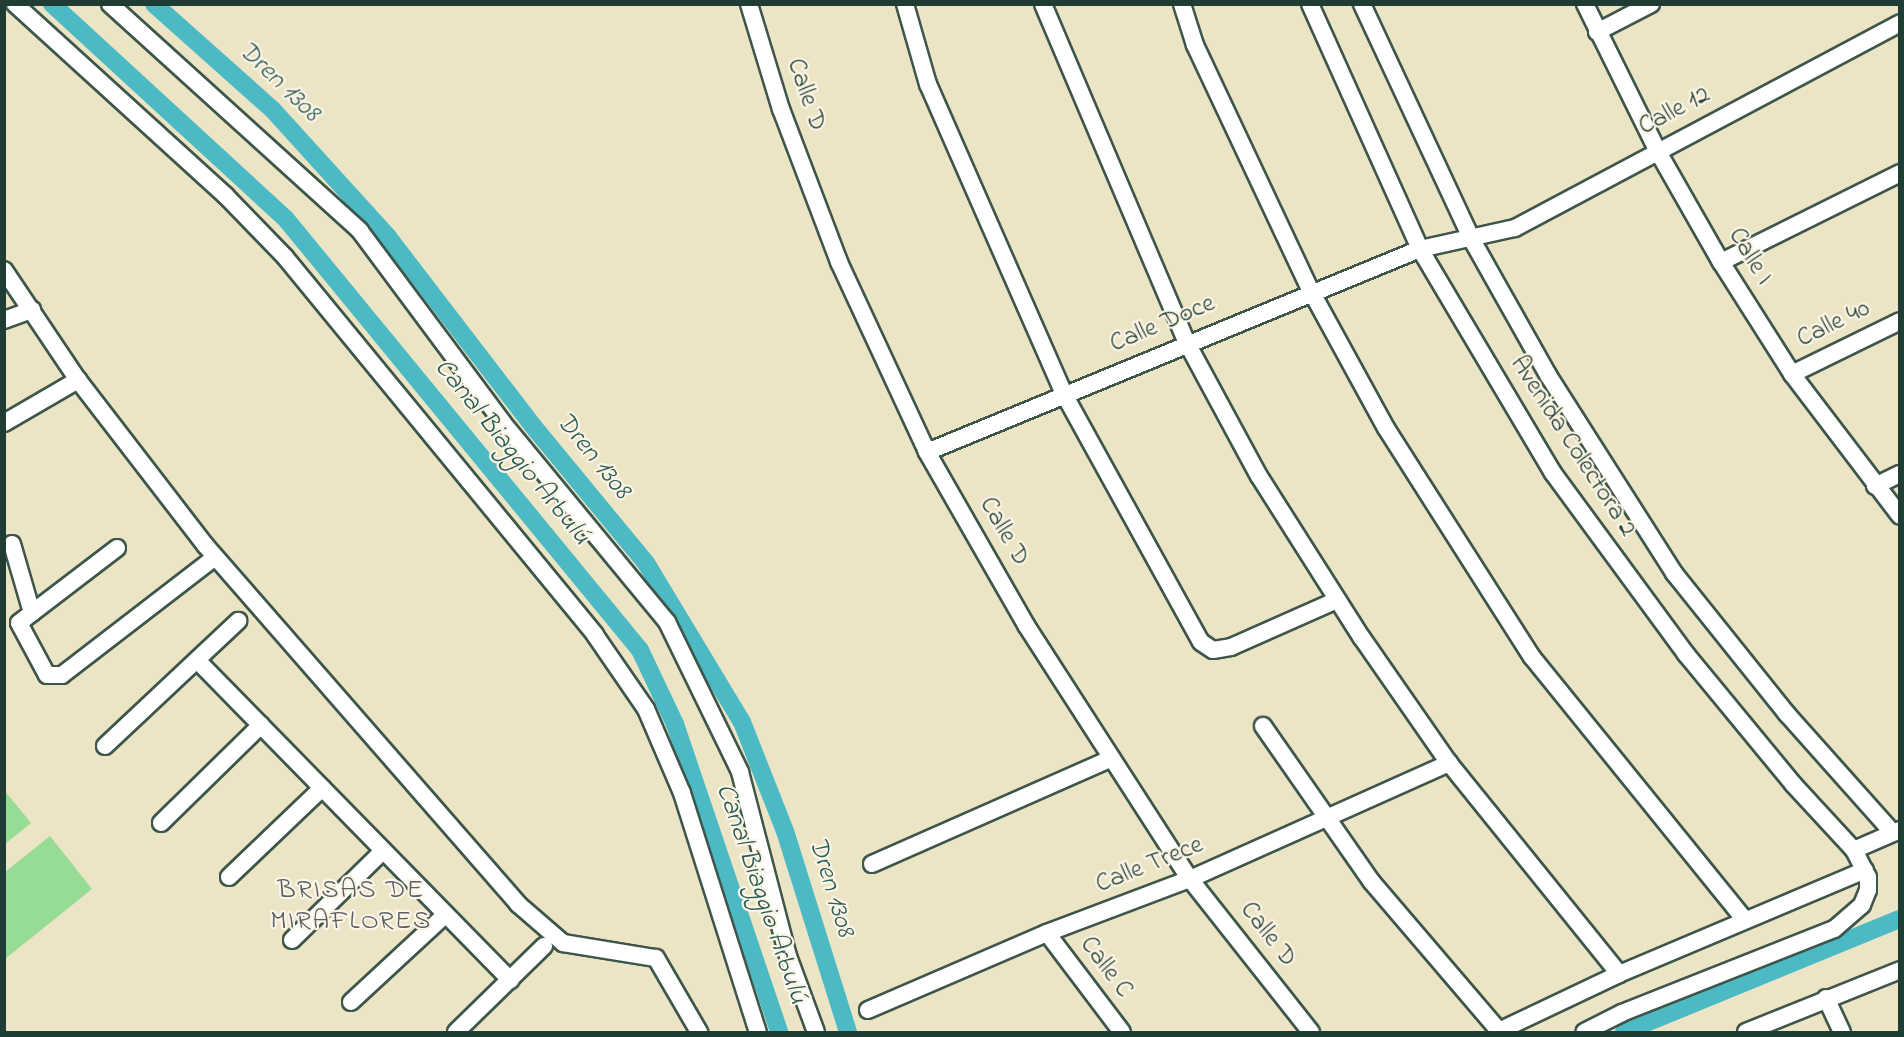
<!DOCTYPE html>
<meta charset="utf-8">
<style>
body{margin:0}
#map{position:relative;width:1904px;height:1037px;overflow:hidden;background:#ebe4c5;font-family:"Indie Flower",sans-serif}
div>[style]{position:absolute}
.green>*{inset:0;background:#96dc95}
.canal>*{height:18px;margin:-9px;padding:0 9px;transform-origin:9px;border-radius:9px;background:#4cbac4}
.roads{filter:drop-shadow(2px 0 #3e564a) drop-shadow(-2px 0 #3e564a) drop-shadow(0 2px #3e564a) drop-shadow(0 -2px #3e564a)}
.minor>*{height:16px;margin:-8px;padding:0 8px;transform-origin:8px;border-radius:8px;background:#fff}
span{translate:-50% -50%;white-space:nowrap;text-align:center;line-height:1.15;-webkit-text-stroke:4.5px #fcf5e5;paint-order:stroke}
.street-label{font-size:26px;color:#1f3d34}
.water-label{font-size:27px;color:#2a5c58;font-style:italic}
.neighbourhood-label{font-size:27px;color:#5a5f68;letter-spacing:1.5px}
.frame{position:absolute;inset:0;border:6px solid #1f3d34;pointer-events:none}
</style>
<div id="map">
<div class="green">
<div style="clip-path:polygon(4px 790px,31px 823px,5px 844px,4px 844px)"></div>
<div style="clip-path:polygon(50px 836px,92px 889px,5px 959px,5px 872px)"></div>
</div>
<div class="canal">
<div style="left:52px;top:4px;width:316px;rotate:42.6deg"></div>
<div style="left:285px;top:218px;width:559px;rotate:50.59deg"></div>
<div style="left:640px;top:650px;width:82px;rotate:64.7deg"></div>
<div style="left:675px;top:724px;width:325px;rotate:71.3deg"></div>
<div style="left:154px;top:4px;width:158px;rotate:41.7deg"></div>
<div style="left:272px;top:109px;width:173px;rotate:47.8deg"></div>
<div style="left:388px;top:237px;width:238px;rotate:52.5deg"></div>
<div style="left:533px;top:426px;width:178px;rotate:50.5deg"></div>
<div style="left:646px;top:563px;width:186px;rotate:58.9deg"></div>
<div style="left:742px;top:722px;width:117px;rotate:68.5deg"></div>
<div style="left:785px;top:831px;width:211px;rotate:72.6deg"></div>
<div style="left:1624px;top:1032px;width:298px;rotate:-22.3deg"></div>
</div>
<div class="roads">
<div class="minor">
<div style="left:15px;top:4px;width:284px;rotate:42.3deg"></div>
<div style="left:225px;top:195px;width:86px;rotate:45.9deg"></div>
<div style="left:285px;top:257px;width:489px;rotate:50.6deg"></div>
<div style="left:595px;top:635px;width:90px;rotate:55.4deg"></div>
<div style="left:646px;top:709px;width:91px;rotate:66.8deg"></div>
<div style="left:682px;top:793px;width:251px;rotate:72.4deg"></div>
<div style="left:110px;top:4px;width:338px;rotate:42.2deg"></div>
<div style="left:360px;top:231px;width:239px;rotate:53.3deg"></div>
<div style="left:503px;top:423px;width:258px;rotate:50.5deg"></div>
<div style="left:667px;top:622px;width:167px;rotate:64deg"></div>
<div style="left:740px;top:772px;width:190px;rotate:75.4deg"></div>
<div style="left:788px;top:956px;width:81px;rotate:69.8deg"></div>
<div style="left:749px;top:4px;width:110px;rotate:73.1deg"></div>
<div style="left:781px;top:109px;width:164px;rotate:69.2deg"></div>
<div style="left:839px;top:262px;width:209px;rotate:65.1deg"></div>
<div style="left:927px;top:452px;width:199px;rotate:60.2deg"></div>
<div style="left:1026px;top:625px;width:302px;rotate:57.2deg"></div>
<div style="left:1190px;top:879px;width:195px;rotate:51.7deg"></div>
<div style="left:905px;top:4px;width:83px;rotate:74deg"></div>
<div style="left:928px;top:84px;width:339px;rotate:66.3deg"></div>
<div style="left:1064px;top:394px;width:283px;rotate:61.1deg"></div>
<div style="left:1201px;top:642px;width:14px;rotate:34deg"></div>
<div style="left:1213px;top:650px;width:18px;rotate:-9deg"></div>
<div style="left:1231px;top:647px;width:116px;rotate:-23.9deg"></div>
<div style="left:1043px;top:4px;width:368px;rotate:67deg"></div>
<div style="left:1187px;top:343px;width:151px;rotate:61.6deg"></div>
<div style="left:1259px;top:476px;width:192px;rotate:57.6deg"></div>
<div style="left:1362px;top:638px;width:152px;rotate:55.2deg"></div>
<div style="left:1449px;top:763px;width:271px;rotate:51.1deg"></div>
<div style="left:1182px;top:4px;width:43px;rotate:72.4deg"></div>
<div style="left:1195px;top:45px;width:272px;rotate:64.8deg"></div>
<div style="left:1311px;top:291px;width:156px;rotate:61.3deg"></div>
<div style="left:1386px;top:428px;width:272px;rotate:57.5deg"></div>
<div style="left:1532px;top:657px;width:338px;rotate:51deg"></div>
<div style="left:1310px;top:4px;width:269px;rotate:65.8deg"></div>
<div style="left:1420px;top:249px;width:261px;rotate:59.3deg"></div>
<div style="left:1553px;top:473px;width:225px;rotate:53.7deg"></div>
<div style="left:1686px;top:654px;width:168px;rotate:50.5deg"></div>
<div style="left:1793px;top:784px;width:90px;rotate:47.3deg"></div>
<div style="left:1854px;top:850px;width:30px;rotate:63deg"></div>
<div style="left:1868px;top:877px;width:13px;rotate:90deg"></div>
<div style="left:1868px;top:890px;width:16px;rotate:112deg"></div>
<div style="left:1862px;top:905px;width:37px;rotate:139deg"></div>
<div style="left:1834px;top:929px;width:228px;rotate:158.4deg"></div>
<div style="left:1622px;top:1013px;width:42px;rotate:153.4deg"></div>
<div style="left:1362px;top:4px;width:260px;rotate:65deg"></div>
<div style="left:1472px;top:240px;width:155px;rotate:60.6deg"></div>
<div style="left:1548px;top:375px;width:235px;rotate:57.5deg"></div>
<div style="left:1674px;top:573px;width:181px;rotate:51.3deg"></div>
<div style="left:1787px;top:714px;width:158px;rotate:48.3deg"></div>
<div style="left:1585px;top:4px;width:163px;rotate:63.7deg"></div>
<div style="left:1657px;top:150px;width:129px;rotate:60.3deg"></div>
<div style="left:1721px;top:262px;width:133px;rotate:57.6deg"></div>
<div style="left:1792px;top:374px;width:178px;rotate:52.7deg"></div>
<div style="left:1597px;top:32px;width:61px;rotate:-27.4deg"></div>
<div style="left:1721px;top:262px;width:200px;rotate:-26.4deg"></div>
<div style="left:4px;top:270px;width:133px;rotate:56.1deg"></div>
<div style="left:78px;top:380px;width:210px;rotate:52.4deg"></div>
<div style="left:206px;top:546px;width:475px;rotate:48.9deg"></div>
<div style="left:518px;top:904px;width:60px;rotate:40.9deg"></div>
<div style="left:563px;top:943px;width:94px;rotate:9.2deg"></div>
<div style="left:656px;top:958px;width:86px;rotate:59.8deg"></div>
<div style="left:4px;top:320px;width:30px;rotate:-20deg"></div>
<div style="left:1792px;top:374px;width:120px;rotate:-26.1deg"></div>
<div style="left:4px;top:423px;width:86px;rotate:-30.2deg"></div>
<div style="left:927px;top:452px;width:533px;rotate:-22.38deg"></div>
<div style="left:1420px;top:249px;width:97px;rotate:-12.5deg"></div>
<div style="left:1515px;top:228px;width:436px;rotate:-28deg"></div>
<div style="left:1875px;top:486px;width:28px;rotate:-26deg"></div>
<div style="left:12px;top:544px;width:72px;rotate:73.8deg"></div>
<div style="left:117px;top:548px;width:123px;rotate:142.6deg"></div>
<div style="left:19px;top:623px;width:59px;rotate:61.7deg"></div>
<div style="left:47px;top:675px;width:15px"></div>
<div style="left:62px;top:675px;width:193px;rotate:-37.6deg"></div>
<div style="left:197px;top:660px;width:448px;rotate:45.6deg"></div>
<div style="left:1263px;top:726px;width:189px;rotate:55.1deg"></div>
<div style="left:1371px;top:881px;width:197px;rotate:49.5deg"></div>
<div style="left:1499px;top:1031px;width:133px;rotate:-25.4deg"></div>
<div style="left:1619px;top:974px;width:267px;rotate:-22.9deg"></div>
<div style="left:105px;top:746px;width:183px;rotate:-43.2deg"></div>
<div style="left:161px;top:823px;width:140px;rotate:-44.4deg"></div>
<div style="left:1854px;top:850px;width:50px;rotate:-23.5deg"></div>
<div style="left:872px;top:864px;width:262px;rotate:-23.8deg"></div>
<div style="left:229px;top:877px;width:129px;rotate:-43.7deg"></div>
<div style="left:1047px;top:933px;width:124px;rotate:52.9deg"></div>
<div style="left:292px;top:940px;width:127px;rotate:-44.4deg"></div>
<div style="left:1826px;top:998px;width:38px;rotate:65deg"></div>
<div style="left:351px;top:1002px;width:129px;rotate:-42.8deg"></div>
<div style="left:868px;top:1010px;width:195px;rotate:-23.3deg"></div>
<div style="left:1047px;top:933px;width:153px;rotate:-20.7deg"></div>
<div style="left:1190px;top:879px;width:284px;rotate:-24.1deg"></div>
<div style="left:456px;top:1032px;width:123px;rotate:-44.3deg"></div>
<div style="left:1746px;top:1032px;width:166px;rotate:-21.9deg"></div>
</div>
</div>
<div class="street-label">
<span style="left:805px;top:95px;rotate:71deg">Calle D</span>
<span style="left:1675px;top:112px;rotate:-28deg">Calle 12</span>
<span style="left:1749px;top:257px;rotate:59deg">Calle I</span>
<span style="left:1163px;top:325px;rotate:-23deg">Calle Doce</span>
<span style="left:1834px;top:325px;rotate:-26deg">Calle 40</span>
<span style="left:1572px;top:447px;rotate:57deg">Avenida Colectora 2</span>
<span style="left:1003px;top:532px;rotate:60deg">Calle D</span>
<span style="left:1150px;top:866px;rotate:-22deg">Calle Trece</span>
<span style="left:1267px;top:935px;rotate:52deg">Calle D</span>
<span style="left:1105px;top:968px;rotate:53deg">Calle C</span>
</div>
<div class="water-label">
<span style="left:279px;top:82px;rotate:44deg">Dren 1308</span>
<span style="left:512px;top:452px;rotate:51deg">Canal Biaggio Arbulú</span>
<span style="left:593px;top:456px;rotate:51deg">Dren 1308</span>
<span style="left:831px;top:887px;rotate:73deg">Dren 1308</span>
<span style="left:761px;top:894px;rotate:71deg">Canal Biaggio Arbulú</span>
</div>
<div class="neighbourhood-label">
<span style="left:351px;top:906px">BRISAS DE<br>MIRAFLORES</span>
</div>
<div class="frame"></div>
</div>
